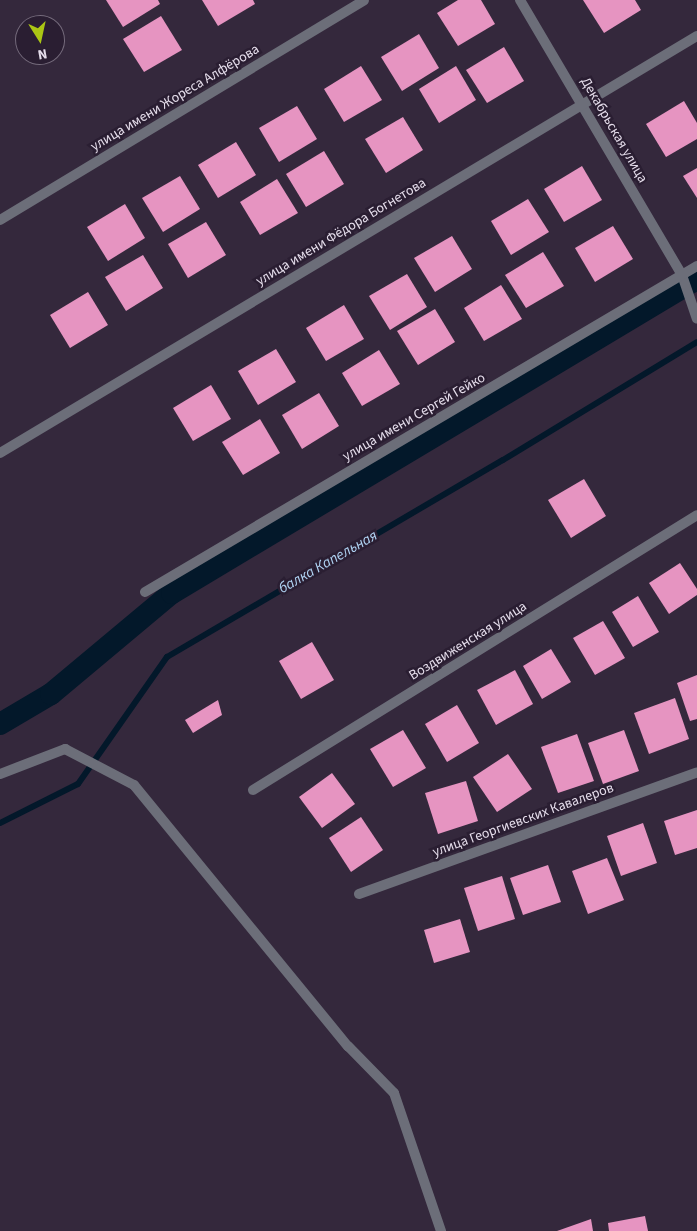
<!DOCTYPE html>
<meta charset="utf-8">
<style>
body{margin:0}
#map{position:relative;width:697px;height:1231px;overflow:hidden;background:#34283c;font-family:"Source Sans 3",sans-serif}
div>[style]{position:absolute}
.stream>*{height:6px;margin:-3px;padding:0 3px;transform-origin:3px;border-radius:3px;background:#03182a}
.canal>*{height:22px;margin:-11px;padding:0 11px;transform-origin:11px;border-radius:11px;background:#03182a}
.building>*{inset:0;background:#e694c1}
.minor>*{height:10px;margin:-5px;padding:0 5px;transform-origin:5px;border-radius:5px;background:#6c6e79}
span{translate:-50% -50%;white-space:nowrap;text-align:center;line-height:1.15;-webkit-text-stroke:5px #2a1e32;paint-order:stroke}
.street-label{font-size:14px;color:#e6deec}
.water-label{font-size:15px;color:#b1d4f4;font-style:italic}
.north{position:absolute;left:15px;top:15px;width:50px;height:50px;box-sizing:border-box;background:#2a1e32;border:1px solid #756b7c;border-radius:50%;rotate:170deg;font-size:14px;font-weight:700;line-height:20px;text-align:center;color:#e6deec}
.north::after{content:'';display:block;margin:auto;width:18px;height:22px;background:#abc614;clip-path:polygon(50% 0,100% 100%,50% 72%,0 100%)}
</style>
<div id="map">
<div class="stream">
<div style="left:0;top:823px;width:87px;rotate:-26.6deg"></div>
<div style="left:78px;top:784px;width:155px;rotate:-55deg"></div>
<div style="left:167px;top:657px;width:389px;rotate:-30.4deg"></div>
<div style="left:503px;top:460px;width:227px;rotate:-31.3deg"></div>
</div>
<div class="canal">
<div style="left:0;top:724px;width:59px;rotate:-30.5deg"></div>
<div style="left:51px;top:694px;width:158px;rotate:-39.9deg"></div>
<div style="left:172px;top:593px;width:612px;rotate:-30.88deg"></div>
</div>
<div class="building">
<div style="clip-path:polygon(106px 0,158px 0,160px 4px,123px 27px)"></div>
<div style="clip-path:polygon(202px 0,253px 0,255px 4px,218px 26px)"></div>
<div style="clip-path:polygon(458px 0,481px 0,495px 24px,458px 46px,437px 13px)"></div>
<div style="clip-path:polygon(583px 0,635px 0,641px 10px,604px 33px)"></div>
<div style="clip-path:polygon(161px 16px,182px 50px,144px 72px,123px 39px)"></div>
<div style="clip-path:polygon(419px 34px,439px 68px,402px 91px,381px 57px)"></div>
<div style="clip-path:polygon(504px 47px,524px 81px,487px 103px,466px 70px)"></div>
<div style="clip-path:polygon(361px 66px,382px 100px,344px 122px,324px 89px)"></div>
<div style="clip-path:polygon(456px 66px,476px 100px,439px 123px,419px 89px)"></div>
<div style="clip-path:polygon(684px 101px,697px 123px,697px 139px,666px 157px,646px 124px)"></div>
<div style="clip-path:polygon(297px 106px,317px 139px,279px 162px,259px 128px)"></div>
<div style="clip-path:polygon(403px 117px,423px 150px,386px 173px,365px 139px)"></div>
<div style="clip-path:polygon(236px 142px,256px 175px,218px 198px,198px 165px)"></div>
<div style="clip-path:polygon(324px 151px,344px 184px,306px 207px,286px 174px)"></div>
<div style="clip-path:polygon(582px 166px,602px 200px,564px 222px,544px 189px)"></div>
<div style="clip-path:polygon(697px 168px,697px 198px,683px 176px)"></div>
<div style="clip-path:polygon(180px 176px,200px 209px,163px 232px,142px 198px)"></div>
<div style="clip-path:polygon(277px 179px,298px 213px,260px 235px,240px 202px)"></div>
<div style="clip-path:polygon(528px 199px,549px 232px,511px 255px,491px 221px)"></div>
<div style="clip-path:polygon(125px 204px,145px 238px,108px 261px,87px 227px)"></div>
<div style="clip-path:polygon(206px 222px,226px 255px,188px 278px,168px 244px)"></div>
<div style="clip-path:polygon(613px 226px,633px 259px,595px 282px,575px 248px)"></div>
<div style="clip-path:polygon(452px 236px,472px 269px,435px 292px,414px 258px)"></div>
<div style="clip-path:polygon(543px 252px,564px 286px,526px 308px,505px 275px)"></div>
<div style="clip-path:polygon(143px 255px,163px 288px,126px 311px,105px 277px)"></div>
<div style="clip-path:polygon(407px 274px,427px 307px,390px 330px,369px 296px)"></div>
<div style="clip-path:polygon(501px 285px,522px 319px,484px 341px,464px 308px)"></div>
<div style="clip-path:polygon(88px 292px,108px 325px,70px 348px,50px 315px)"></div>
<div style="clip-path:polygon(344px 305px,364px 339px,326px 361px,306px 328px)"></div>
<div style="clip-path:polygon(435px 309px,455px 342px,418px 365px,397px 331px)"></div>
<div style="clip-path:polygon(276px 349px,296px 382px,258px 405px,238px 371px)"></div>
<div style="clip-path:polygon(379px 350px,400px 384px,362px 406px,342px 373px)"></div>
<div style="clip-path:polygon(211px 385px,231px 419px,193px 441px,173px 408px)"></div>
<div style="clip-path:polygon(319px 393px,339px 426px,302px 449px,282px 415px)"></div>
<div style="clip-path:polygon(260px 419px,280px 453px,243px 475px,222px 442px)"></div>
<div style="clip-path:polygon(584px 479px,606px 516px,571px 538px,548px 500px)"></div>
<div style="clip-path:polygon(680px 563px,697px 589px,697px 595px,669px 614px,649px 583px)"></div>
<div style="clip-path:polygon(638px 596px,659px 632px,633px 647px,612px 612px)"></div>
<div style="clip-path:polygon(603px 621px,625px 658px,595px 675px,573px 638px)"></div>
<div style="clip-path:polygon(312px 642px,334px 680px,301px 699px,279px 661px)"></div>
<div style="clip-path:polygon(551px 649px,571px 682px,542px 699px,523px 666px)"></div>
<div style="clip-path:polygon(515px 670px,533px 704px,496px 725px,477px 690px)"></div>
<div style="clip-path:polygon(697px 675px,697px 719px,690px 721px,677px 683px)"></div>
<div style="clip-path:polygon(675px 698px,689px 739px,649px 754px,634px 713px)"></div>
<div style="clip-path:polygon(218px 700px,222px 715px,193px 733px,185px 720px)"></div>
<div style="clip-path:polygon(457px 705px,479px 743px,447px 762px,425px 724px)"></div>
<div style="clip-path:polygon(403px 730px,426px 768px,393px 787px,370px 749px)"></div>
<div style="clip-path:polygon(624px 730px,639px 771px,603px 784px,588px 743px)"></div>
<div style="clip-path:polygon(577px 734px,594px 781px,558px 793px,541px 747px)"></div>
<div style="clip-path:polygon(508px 754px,532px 789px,497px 812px,473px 777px)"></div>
<div style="clip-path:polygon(332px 773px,355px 804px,322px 828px,299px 797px)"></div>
<div style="clip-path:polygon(466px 781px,478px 821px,438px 834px,425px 793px)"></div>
<div style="clip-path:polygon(697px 810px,697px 848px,675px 855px,664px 821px)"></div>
<div style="clip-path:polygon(361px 817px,383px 850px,351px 872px,329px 838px)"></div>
<div style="clip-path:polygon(643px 823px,657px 863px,621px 876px,607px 836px)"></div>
<div style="clip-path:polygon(607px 858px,624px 900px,588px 914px,572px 871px)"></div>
<div style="clip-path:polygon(548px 865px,561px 902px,523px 915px,510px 878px)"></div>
<div style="clip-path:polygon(502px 876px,515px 919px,478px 931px,464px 888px)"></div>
<div style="clip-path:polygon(460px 919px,470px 952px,434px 963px,424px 930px)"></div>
<div style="clip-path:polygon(645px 1216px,648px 1231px,609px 1231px,608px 1223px)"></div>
<div style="clip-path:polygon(591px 1219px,593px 1231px,557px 1231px)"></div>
</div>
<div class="minor">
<div style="left:520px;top:0;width:319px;rotate:59.5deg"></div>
<div style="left:682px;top:275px;width:46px;rotate:71.2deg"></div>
<div style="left:0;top:220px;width:425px;rotate:-31.1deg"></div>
<div style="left:0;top:453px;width:812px;rotate:-30.89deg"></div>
<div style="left:145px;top:592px;width:641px;rotate:-30.57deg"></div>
<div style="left:0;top:774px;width:70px;rotate:-21deg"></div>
<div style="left:65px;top:749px;width:78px;rotate:27.6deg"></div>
<div style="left:134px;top:785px;width:338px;rotate:50.7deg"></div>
<div style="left:348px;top:1046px;width:66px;rotate:45.6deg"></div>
<div style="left:394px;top:1093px;width:146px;rotate:71.2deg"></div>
<div style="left:253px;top:790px;width:522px;rotate:-31.77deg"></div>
<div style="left:359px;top:894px;width:359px;rotate:-19.8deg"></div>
</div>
<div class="street-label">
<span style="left:175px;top:98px;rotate:-31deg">улица имени Жореса Алфёрова</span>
<span style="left:614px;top:130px;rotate:60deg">Декабрьская улица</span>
<span style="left:341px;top:232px;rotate:-31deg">улица имени Фёдора Богнетова</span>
<span style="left:414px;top:417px;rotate:-30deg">улица имени Сергей Гейко</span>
<span style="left:468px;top:641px;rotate:-32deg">Воздвиженская улица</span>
<span style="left:523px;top:820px;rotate:-20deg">улица Георгиевских Кавалеров</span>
</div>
<div class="water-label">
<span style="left:328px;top:562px;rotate:-30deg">балка Капельная</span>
</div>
<div class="north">N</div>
</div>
